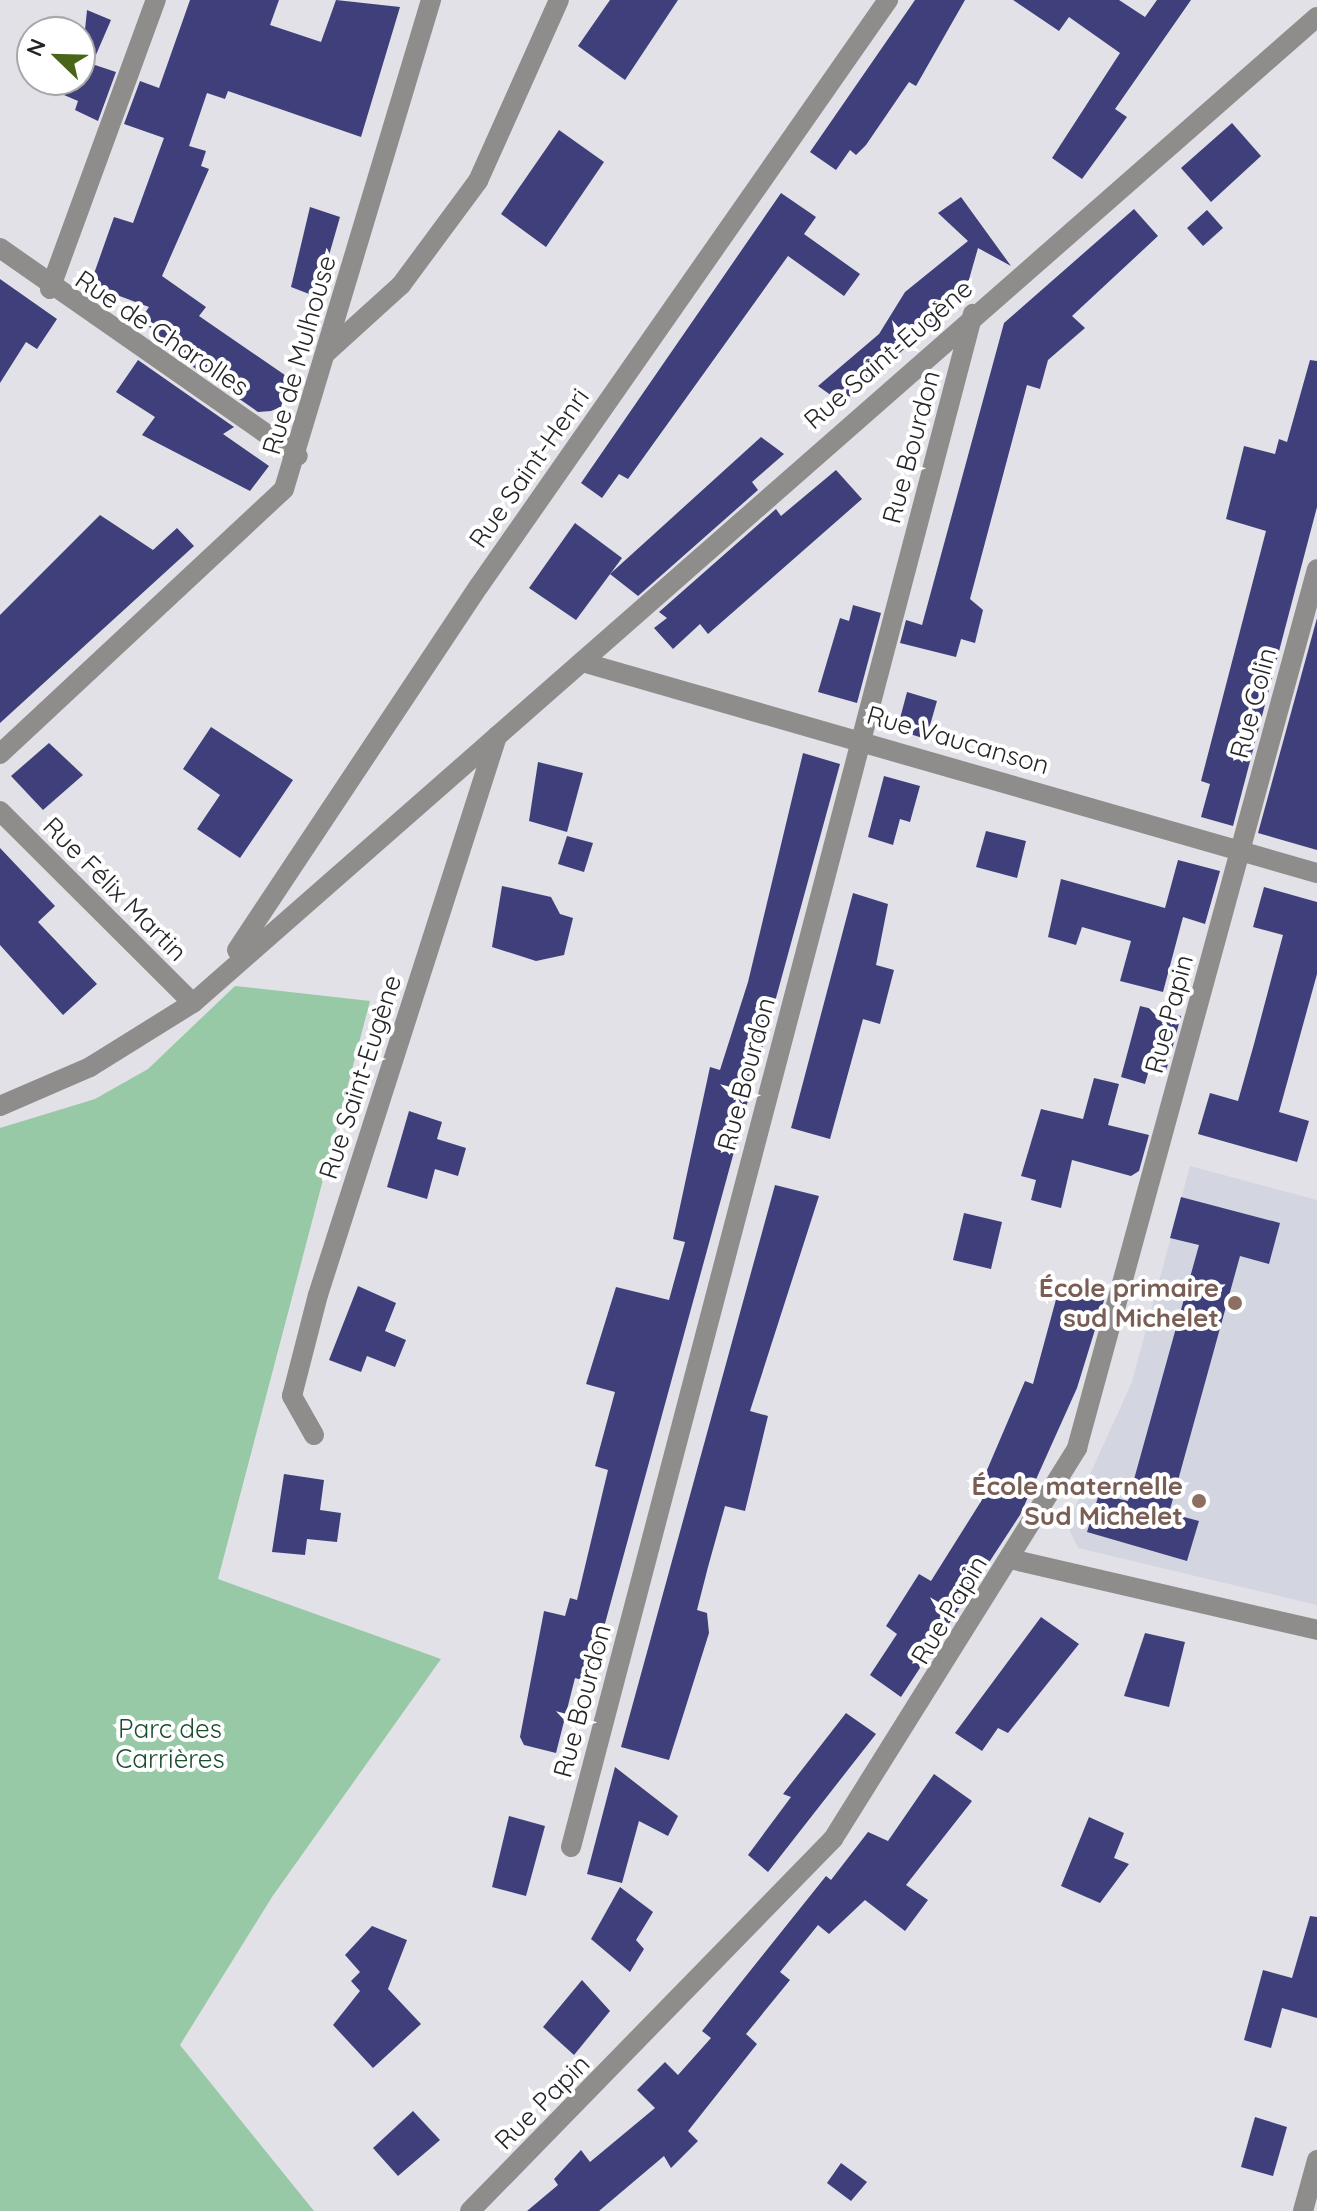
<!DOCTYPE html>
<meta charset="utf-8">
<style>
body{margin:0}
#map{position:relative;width:1317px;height:2211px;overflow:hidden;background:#e1e1e7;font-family:Quicksand,sans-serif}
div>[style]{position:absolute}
.built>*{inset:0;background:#d3d5e1}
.green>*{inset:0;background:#98c9a6}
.building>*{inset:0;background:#3f407b}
.street>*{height:20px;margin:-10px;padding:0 10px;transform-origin:10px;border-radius:10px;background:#8e8d8b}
.dots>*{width:22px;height:22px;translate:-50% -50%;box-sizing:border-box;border:4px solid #fff;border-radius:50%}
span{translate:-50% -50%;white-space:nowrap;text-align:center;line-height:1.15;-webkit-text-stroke:8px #fff;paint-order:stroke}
.street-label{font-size:26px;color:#242527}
.education-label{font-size:26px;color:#785e54;font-weight:700}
.right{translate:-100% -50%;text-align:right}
.park-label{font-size:26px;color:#1b4e2f}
.north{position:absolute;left:16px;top:16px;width:80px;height:80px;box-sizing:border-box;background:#fff;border:2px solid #a7a8a9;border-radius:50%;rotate:293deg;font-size:22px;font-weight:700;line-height:32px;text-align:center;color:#242527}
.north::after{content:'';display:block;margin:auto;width:28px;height:36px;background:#496518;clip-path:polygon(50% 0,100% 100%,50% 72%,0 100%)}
</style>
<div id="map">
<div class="built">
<div style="clip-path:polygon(1190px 1166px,1317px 1200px,1317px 1605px,1078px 1548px,1067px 1525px,1132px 1382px)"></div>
</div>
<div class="green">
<div style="clip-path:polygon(235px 986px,370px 1001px,218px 1579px,441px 1659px,272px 1897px,180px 2045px,314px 2211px,0 2211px,0 1128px,95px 1099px,148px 1069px)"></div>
</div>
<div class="building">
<div style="clip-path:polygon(190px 0,279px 0,270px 25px,321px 42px,336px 0,400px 7px,361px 137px,228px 91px,225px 99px,207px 93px,189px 146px,206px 151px,201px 166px,209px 169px,162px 276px,206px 307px,199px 316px,295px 382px,283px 406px,271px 411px,258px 412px,153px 339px,157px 333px,140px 320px,149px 307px,90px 285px,114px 217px,133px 223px,164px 138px,124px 124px,140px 81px,159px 88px)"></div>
<div style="clip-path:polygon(610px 0,678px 0,625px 80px,578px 46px)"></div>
<div style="clip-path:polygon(915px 0,965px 0,916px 86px,909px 82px,866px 145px,856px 155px,850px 150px,836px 170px,810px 152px)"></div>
<div style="clip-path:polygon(1013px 0,1119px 0,1145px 17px,1157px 0,1191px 0,1115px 109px,1127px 117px,1082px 179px,1052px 158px,1120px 53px,1069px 17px,1059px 31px)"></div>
<div style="clip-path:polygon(87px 10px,111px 20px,92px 64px,116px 72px,98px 121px,75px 110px,78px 101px,29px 80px,80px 80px)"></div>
<div style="clip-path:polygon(1232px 123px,1261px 156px,1211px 202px,1181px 168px)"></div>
<div style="clip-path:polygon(559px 130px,604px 162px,546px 247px,501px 214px)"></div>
<div style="clip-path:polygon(781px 193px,816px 217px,804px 234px,860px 274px,844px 296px,788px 256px,628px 479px,619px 474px,602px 498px,581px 483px)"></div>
<div style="clip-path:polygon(961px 197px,1011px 266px,978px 248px,964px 297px,842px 403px,818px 386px,879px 334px,905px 292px,968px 241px,938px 213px)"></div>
<div style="clip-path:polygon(310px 207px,340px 217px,317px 297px,291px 287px)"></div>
<div style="clip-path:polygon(1134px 209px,1158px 236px,1072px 316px,1085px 328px,1048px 360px,1040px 389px,1027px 385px,970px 599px,983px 610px,975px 643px,961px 639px,956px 657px,900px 643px,906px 620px,922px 625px,1004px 323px)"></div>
<div style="clip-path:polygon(1207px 210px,1223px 228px,1203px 246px,1187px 228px)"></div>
<div style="clip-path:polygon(0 279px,57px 319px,37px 349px,26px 342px,0 383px)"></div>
<div style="clip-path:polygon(138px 360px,234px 427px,223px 434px,269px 466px,250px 491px,142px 435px,155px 417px,116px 392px)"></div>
<div style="clip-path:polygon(1310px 360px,1317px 361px,1317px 507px,1233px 826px,1201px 817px,1210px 784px,1201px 781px,1266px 531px,1226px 519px,1244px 446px,1275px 454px,1279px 439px,1287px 442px)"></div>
<div style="clip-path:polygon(761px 437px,784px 454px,752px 482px,758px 490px,638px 596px,610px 574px)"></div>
<div style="clip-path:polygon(836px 470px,862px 499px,708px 634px,700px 624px,673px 649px,654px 628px,667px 618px,659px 612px,776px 509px,781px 516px)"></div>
<div style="clip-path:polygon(100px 515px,153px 550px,177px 528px,194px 546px,0 723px,0 615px)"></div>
<div style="clip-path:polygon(575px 523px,622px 558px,576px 620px,529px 588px)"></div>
<div style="clip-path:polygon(853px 605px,881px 613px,857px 703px,818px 692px,840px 618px,849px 621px)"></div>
<div style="clip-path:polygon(1317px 618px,1317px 850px,1258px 833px)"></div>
<div style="clip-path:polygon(907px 692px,937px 701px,926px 739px,897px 730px)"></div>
<div style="clip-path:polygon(211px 727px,293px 780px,240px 858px,197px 829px,220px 795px,183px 769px)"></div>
<div style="clip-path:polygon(49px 743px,83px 775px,43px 810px,11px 776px)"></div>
<div style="clip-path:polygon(803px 753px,840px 764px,589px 1682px,575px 1678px,556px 1753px,524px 1745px,520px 1737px,544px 1611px,565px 1616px,570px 1598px,577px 1600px,608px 1470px,595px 1466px,615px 1392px,586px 1384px,616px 1287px,669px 1300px,685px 1242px,673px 1239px,710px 1067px,720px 1070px,748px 982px)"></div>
<div style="clip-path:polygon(538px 762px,583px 773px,567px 832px,529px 821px)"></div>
<div style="clip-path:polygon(884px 776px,920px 786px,910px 822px,900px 819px,893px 845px,868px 837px)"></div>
<div style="clip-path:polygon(986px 831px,1026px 841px,1017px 878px,976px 867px)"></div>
<div style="clip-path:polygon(567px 836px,593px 843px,584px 872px,558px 864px)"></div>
<div style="clip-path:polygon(0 848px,55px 906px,38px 922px,97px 984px,63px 1015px,0 945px)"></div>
<div style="clip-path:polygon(1178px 860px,1220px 871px,1205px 924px,1183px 917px,1163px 992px,1120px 981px,1131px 941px,1082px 927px,1076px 945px,1048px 937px,1061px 879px,1165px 908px)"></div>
<div style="clip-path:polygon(502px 886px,551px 897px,560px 914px,573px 918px,564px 955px,536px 961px,492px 947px)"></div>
<div style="clip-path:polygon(1264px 887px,1317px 902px,1317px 974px,1279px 1112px,1309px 1121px,1297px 1162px,1198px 1134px,1210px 1093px,1238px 1101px,1254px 1044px,1283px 935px,1253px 927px)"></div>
<div style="clip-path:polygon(853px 893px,888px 904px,876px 965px,894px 970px,880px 1024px,863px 1019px,830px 1139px,791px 1128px)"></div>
<div style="clip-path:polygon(1140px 1006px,1181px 1016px,1165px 1075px,1149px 1070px,1145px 1084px,1121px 1077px)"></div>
<div style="clip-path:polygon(1094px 1078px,1119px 1084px,1108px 1125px,1149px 1135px,1139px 1171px,1131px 1176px,1072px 1160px,1061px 1208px,1031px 1200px,1036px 1180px,1021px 1176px,1041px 1109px,1083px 1119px)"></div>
<div style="clip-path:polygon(409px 1111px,442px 1122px,437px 1139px,466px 1148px,458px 1176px,435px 1169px,427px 1199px,387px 1187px)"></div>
<div style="clip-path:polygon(775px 1185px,819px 1196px,750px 1411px,768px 1416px,745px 1511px,725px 1506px,708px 1567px,697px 1610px,707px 1613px,709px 1633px,669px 1760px,621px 1747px)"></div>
<div style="clip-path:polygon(1181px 1197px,1280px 1223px,1269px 1264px,1240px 1256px,1169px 1513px,1199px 1521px,1187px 1561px,1087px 1532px,1099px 1494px,1128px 1501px,1199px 1245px,1170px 1238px)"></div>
<div style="clip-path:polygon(964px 1213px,1002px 1222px,991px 1269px,953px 1260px)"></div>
<div style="clip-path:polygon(1061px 1281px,1106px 1294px,1077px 1388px,1020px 1515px,901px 1697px,870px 1675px,897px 1634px,886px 1626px,919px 1574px,931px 1581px,985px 1495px,978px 1491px,1025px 1381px,1033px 1384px)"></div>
<div style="clip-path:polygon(358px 1286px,396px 1303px,385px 1331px,406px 1340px,395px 1367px,367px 1356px,361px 1372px,329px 1360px)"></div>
<div style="clip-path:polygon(284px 1474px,324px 1480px,320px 1510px,341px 1513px,337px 1542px,307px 1539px,305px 1555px,272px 1552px)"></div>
<div style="clip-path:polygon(1041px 1617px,1079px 1644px,1008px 1733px,998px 1728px,982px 1751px,955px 1733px)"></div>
<div style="clip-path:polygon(1145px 1633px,1185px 1642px,1169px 1707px,1124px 1696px)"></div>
<div style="clip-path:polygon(846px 1713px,876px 1734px,768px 1872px,748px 1855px,791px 1797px,783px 1794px)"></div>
<div style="clip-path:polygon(615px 1767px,678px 1816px,668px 1836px,639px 1821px,622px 1883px,587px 1874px)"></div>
<div style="clip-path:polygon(934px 1774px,972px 1801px,906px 1885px,928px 1900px,905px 1931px,865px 1900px,829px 1934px,818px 1925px,780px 1972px,790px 1980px,746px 2034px,757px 2044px,688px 2131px,698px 2141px,671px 2168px,664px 2156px,599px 2211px,527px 2211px,558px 2185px,554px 2179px,581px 2150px,590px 2162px,655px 2108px,637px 2090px,665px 2062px,678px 2075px,711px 2038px,702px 2031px,826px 1876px,831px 1880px,868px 1832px,888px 1841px)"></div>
<div style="clip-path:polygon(509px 1816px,545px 1826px,526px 1896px,492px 1887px)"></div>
<div style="clip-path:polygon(1089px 1817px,1124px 1833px,1114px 1858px,1129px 1864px,1100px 1903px,1061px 1886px)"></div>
<div style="clip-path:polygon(620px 1887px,653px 1912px,636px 1940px,644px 1949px,630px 1972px,591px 1939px)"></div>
<div style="clip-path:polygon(1310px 1916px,1317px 1917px,1317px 2018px,1282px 2008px,1271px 2048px,1244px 2040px,1263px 1970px,1292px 1978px)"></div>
<div style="clip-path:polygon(372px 1926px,407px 1940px,388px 1989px,421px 2024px,373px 2068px,333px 2025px,360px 1991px,351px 1981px,360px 1972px,345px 1955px)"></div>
<div style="clip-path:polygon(582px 1980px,610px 2011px,574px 2055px,543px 2027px)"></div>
<div style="clip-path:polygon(413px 2111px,440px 2140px,398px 2176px,373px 2148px)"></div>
<div style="clip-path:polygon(1255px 2117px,1287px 2127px,1273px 2176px,1241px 2167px)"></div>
<div style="clip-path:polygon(841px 2163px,867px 2182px,851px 2201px,827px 2183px)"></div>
</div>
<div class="street">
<div style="left:0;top:248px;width:363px;rotate:34.9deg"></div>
<div style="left:50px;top:289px;width:308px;rotate:-69.9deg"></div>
<div style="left:327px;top:352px;width:100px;rotate:-42.2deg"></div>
<div style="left:401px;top:285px;width:129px;rotate:-53.5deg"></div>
<div style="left:478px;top:181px;width:198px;rotate:-65.9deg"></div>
<div style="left:582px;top:662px;width:765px;rotate:16.02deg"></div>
<div style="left:0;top:754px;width:388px;rotate:-43deg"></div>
<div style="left:284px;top:489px;width:511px;rotate:-73.27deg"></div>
<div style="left:0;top:811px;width:272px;rotate:44.9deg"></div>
<div style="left:237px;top:950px;width:437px;rotate:-56.4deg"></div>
<div style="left:479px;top:586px;width:715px;rotate:-55.09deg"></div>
<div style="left:0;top:1106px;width:98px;rotate:-23.4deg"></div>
<div style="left:90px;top:1067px;width:121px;rotate:-31.9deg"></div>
<div style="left:193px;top:1003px;width:1495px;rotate:-41.26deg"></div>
<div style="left:314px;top:1435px;width:45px;rotate:-119.4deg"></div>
<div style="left:292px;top:1396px;width:104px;rotate:-75.6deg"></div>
<div style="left:318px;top:1295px;width:587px;rotate:-72.24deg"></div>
<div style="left:1010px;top:1559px;width:315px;rotate:13deg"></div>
<div style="left:571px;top:1847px;width:1585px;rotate:-75.31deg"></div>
<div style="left:470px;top:2211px;width:520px;rotate:-45.7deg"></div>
<div style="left:833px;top:1839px;width:461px;rotate:-58deg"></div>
<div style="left:1077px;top:1448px;width:911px;rotate:-74.73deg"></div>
<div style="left:1303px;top:2211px;width:53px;rotate:-74.6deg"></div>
</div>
<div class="dots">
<div style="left:1235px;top:1303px;background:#8d6e63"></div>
<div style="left:1199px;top:1501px;background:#8d6e63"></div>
</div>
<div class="street-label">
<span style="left:162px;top:333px;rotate:34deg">Rue de Charolles</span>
<span style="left:888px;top:354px;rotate:-41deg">Rue Saint-Eugène</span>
<span style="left:299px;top:355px;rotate:-74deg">Rue de Mulhouse</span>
<span style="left:911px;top:447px;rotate:-75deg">Rue Bourdon</span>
<span style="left:529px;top:468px;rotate:-55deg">Rue Saint-Henri</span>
<span style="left:1253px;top:703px;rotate:-75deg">Rue Colin</span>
<span style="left:958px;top:740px;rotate:16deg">Rue Vaucanson</span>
<span style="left:115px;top:889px;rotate:45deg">Rue Félix Martin</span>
<span style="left:1169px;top:1014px;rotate:-75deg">Rue Papin</span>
<span style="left:746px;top:1074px;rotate:-75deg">Rue Bourdon</span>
<span style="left:360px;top:1077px;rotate:-72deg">Rue Saint-Eugène</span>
<span style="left:949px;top:1610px;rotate:-59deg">Rue Papin</span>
<span style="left:582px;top:1701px;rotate:-75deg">Rue Bourdon</span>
<span style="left:542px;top:2102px;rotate:-45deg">Rue Papin</span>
</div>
<div class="education-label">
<span class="right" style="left:1219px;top:1303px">École primaire<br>sud Michelet</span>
<span class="right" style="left:1183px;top:1501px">École maternelle<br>Sud Michelet</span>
</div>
<div class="park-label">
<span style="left:170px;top:1744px">Parc des<br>Carrières</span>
</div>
<div class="north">N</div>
</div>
